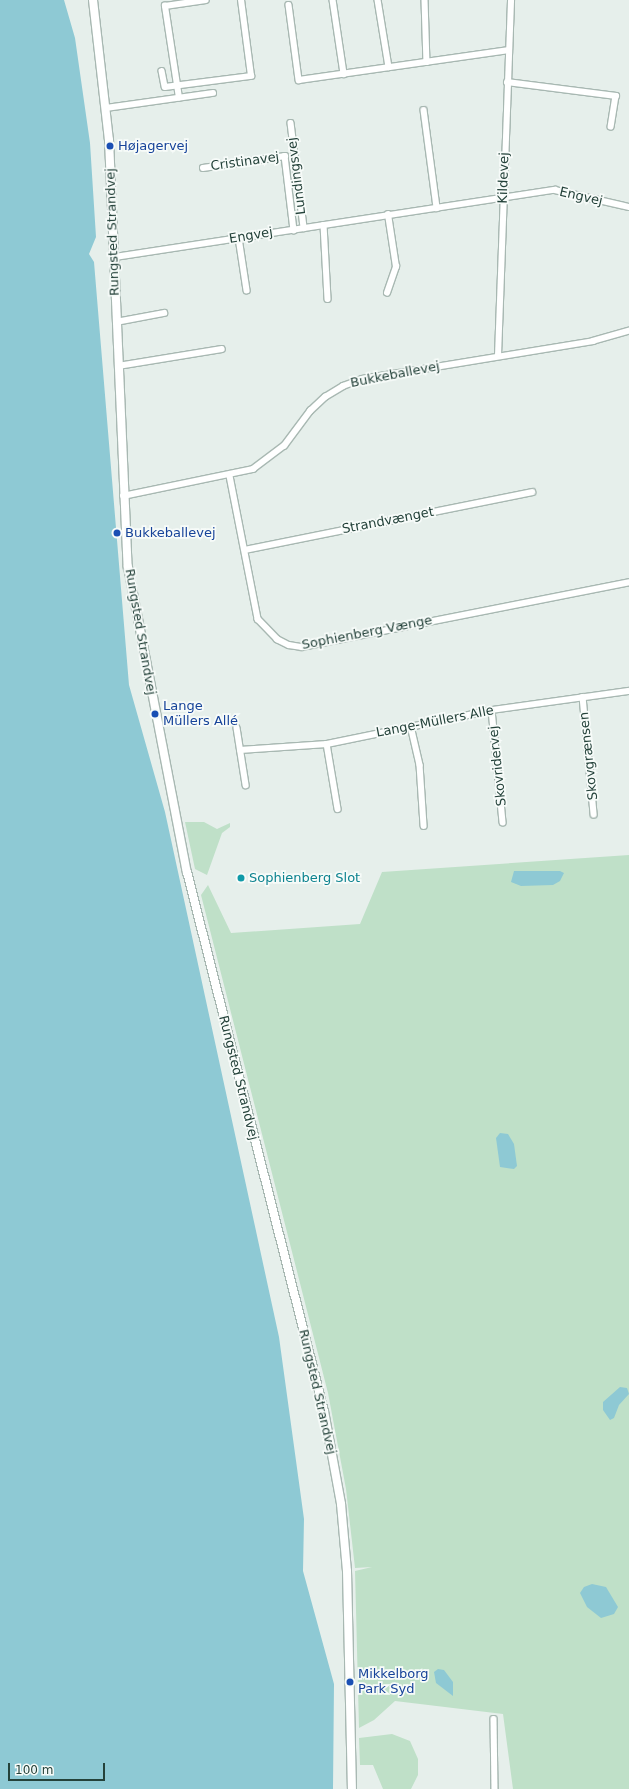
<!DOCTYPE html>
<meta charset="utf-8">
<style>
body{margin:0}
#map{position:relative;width:629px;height:1789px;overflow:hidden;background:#e6efeb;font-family:"DejaVu Sans",sans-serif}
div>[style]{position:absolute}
.green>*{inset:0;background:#bfe0c8}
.water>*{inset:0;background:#8ec9d4}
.roads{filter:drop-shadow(1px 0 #a8b8b2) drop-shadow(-1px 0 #a8b8b2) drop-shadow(0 1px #a8b8b2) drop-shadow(0 -1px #a8b8b2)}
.minor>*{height:5.5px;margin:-2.75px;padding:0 2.75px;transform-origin:2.75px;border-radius:2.75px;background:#fff}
.secondary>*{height:8px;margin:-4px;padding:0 4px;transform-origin:4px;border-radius:4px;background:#fff}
.dots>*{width:11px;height:11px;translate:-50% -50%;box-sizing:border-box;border:2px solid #f7fbf9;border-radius:50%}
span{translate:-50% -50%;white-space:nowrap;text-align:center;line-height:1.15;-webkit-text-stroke:3.5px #f7fbf9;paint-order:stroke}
.transit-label{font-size:13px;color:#164399}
.left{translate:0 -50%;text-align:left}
.street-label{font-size:13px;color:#24423a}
.culture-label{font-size:13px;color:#0d838f}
.scale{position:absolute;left:8px;top:1763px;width:97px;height:18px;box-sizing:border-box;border:2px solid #24423a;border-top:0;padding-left:5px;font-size:12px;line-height:14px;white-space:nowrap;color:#24423a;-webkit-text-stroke:3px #f7fbf9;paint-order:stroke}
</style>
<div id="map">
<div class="green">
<div style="clip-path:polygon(185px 822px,204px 822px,217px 829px,230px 823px,230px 827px,222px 833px,207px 875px,195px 869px)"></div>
<div style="clip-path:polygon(629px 855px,629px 1789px,513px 1789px,503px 1714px,395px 1701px,374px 1720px,359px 1728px,355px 1571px,372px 1567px,355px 1568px,346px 1489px,328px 1393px,201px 895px,208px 885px,231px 933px,360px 924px,382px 872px)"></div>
<div style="clip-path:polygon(392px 1734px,410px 1741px,418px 1759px,418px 1775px,411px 1789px,383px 1789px,373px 1765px,360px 1765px,359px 1738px)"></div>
</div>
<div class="water">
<div style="clip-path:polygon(0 0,64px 0,75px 38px,90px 143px,96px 237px,89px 254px,94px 262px,129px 685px,165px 812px,279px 1337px,304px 1519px,303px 1571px,334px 1684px,333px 1789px,0 1789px)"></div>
<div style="clip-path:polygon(514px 871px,560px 871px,564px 873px,560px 881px,553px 885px,521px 886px,511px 882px)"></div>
<div style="clip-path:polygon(500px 1133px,508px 1134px,514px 1144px,517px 1166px,514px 1169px,500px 1167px,496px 1138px)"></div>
<div style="clip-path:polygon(620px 1387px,627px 1388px,629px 1394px,619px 1405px,614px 1418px,610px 1420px,603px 1410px,603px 1402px)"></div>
<div style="clip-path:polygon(592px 1584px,606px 1587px,618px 1607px,614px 1614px,601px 1618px,587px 1607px,580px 1593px,584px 1587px)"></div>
<div style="clip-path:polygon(438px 1669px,444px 1670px,453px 1682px,453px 1696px,436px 1683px,434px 1672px)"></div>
</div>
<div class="roads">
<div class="minor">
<div style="left:333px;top:0;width:75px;rotate:81.5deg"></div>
<div style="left:378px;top:0;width:68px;rotate:80.7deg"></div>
<div style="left:425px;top:0;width:62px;rotate:88.2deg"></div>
<div style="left:289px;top:5px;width:76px;rotate:82.4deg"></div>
<div style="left:299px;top:80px;width:212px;rotate:-8.1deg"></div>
<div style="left:162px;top:71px;width:16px;rotate:79deg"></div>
<div style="left:165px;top:87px;width:87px;rotate:-7.3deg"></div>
<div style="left:251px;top:76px;width:77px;rotate:-97.5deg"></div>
<div style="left:507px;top:82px;width:110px;rotate:7.3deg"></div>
<div style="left:616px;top:96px;width:31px;rotate:99deg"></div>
<div style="left:179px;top:98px;width:93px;rotate:-98.7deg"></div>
<div style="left:165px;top:6px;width:41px;rotate:-8.3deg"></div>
<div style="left:106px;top:108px;width:108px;rotate:-8deg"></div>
<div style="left:424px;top:110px;width:99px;rotate:82.4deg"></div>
<div style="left:291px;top:123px;width:106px;rotate:82.9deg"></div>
<div style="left:203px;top:168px;width:83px;rotate:-8.3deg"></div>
<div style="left:285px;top:156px;width:75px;rotate:83.1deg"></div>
<div style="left:324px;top:225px;width:74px;rotate:86.9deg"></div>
<div style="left:239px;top:238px;width:53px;rotate:81.3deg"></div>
<div style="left:115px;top:257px;width:445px;rotate:-8.7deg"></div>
<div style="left:555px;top:190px;width:76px;rotate:12.9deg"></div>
<div style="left:387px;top:293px;width:28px;rotate:-71deg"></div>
<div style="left:396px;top:267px;width:53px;rotate:-98.7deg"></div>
<div style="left:116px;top:322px;width:49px;rotate:-10.6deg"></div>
<div style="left:498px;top:356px;width:356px;rotate:-87.9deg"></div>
<div style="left:118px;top:366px;width:105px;rotate:-9.3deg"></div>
<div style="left:230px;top:476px;width:146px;rotate:78.9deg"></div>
<div style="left:258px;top:619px;width:28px;rotate:46deg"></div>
<div style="left:277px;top:639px;width:13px;rotate:27deg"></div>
<div style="left:289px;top:645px;width:13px;rotate:9deg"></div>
<div style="left:302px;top:647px;width:333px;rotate:-11.2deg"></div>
<div style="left:123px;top:496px;width:133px;rotate:-11.7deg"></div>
<div style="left:253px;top:469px;width:39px;rotate:-37deg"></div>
<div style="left:284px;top:446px;width:44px;rotate:-53.4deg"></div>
<div style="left:310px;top:411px;width:21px;rotate:-43deg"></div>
<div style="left:325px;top:397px;width:21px;rotate:-31deg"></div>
<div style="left:343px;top:386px;width:20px;rotate:-20deg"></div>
<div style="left:362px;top:379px;width:234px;rotate:-9.3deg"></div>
<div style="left:593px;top:341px;width:37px;rotate:-16deg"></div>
<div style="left:245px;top:550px;width:293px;rotate:-11.4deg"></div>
<div style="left:583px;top:697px;width:118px;rotate:84.6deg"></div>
<div style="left:492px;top:710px;width:113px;rotate:84.4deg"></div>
<div style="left:411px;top:726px;width:40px;rotate:77deg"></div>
<div style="left:420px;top:765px;width:61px;rotate:86.2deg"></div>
<div style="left:237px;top:728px;width:58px;rotate:81deg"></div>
<div style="left:327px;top:744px;width:66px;rotate:80.4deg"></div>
<div style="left:240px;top:750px;width:87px;rotate:-3.9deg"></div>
<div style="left:327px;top:744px;width:168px;rotate:-11.6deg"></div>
<div style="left:492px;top:710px;width:138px;rotate:-7.9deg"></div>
<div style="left:494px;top:1719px;width:70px;rotate:89.2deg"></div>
</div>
<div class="secondary">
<div style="left:93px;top:0;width:141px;rotate:83.5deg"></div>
<div style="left:109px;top:140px;width:427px;rotate:87.5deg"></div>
<div style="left:128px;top:567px;width:311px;rotate:79.1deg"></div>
<div style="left:187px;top:872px;width:556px;rotate:75.74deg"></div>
<div style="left:324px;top:1411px;width:95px;rotate:79.6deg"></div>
<div style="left:341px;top:1504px;width:67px;rotate:84.9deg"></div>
<div style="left:347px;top:1571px;width:218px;rotate:88.7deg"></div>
</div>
</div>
<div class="dots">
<div style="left:110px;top:146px;background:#1a4fb4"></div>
<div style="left:117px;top:533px;background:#1a4fb4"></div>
<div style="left:155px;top:714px;background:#1a4fb4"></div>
<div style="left:241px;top:878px;background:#0f9aa8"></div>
<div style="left:350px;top:1682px;background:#1a4fb4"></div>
</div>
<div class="transit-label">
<span class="left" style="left:118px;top:146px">Højagervej</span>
<span class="left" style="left:125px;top:533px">Bukkeballevej</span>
<span class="left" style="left:163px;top:714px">Lange<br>Müllers Allé</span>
<span class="left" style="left:358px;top:1682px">Mikkelborg<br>Park Syd</span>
</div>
<div class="street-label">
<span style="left:245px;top:162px;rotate:-8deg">Cristinavej</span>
<span style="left:297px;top:176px;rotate:-97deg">Lundingsvej</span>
<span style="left:504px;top:178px;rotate:-88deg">Kildevej</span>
<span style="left:581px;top:197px;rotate:13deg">Engvej</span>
<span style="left:113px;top:232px;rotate:-92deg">Rungsted Strandvej</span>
<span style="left:251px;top:236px;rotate:-9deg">Engvej</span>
<span style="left:395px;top:375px;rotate:-11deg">Bukkeballevej</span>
<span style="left:388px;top:521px;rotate:-11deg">Strandvænget</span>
<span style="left:140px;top:632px;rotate:80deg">Rungsted Strandvej</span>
<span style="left:367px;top:633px;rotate:-11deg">Sophienberg Vænge</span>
<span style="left:435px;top:722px;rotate:-11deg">Lange-Müllers Alle</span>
<span style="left:589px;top:756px;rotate:-96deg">Skovgrænsen</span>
<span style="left:498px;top:766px;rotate:-96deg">Skovridervej</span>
<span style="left:238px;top:1078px;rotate:76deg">Rungsted Strandvej</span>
<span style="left:317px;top:1392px;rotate:77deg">Rungsted Strandvej</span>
</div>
<div class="culture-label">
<span class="left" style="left:249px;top:878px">Sophienberg Slot</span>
</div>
<div class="scale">100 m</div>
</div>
